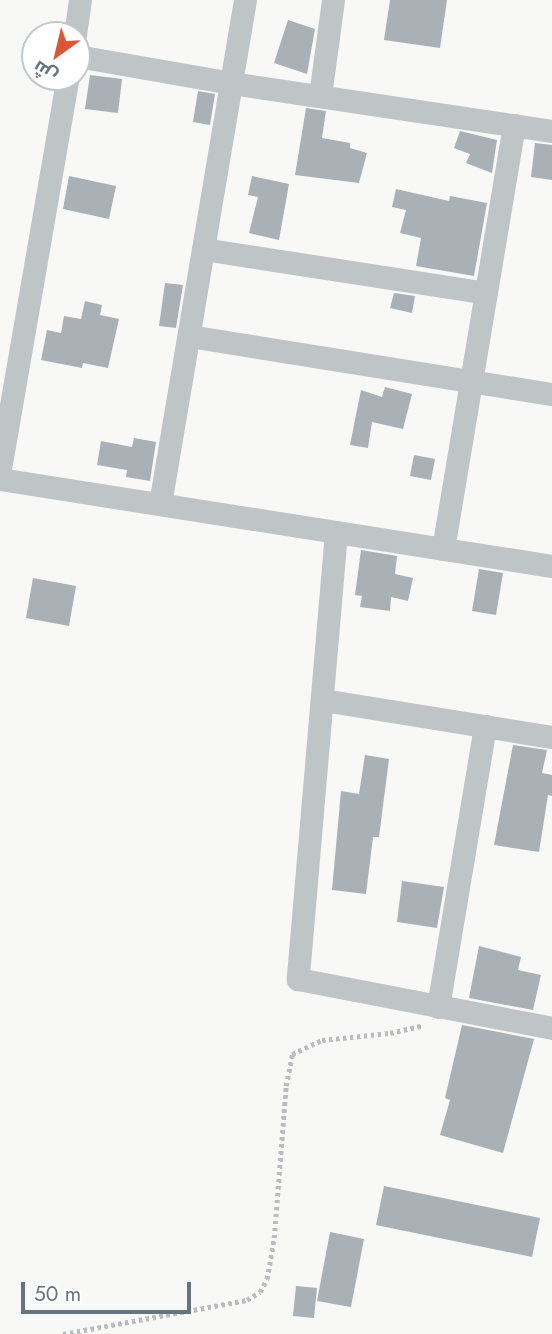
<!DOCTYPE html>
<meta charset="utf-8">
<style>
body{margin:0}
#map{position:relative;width:552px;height:1334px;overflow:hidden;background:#f8f8f6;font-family:Jost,Cairo,sans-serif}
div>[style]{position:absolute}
.building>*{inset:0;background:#a9b1b6}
.path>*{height:4.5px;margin-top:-2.25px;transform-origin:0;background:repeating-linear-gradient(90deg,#babdbf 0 3.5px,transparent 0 7px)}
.minor>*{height:23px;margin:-11.5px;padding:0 11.5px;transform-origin:11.5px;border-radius:11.5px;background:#bfc4c7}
span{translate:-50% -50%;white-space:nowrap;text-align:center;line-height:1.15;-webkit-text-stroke:7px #fff;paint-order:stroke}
.north{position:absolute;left:21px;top:21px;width:70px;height:70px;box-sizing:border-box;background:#fff;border:2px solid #c1c7cc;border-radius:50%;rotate:214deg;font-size:19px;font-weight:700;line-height:28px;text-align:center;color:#65747f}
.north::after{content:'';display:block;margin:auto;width:24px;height:32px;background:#da5634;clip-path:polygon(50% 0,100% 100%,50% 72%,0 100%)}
.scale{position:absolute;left:21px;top:1282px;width:170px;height:32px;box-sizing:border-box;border:4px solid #65747f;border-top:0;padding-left:9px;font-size:21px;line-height:24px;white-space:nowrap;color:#65747f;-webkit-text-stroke:5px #fff;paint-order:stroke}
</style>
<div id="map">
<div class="building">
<div style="clip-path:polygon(390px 0,447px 0,440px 48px,384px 40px)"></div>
<div style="clip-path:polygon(288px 20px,315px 29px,307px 74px,274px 63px)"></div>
<div style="clip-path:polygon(90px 75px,122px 79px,118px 113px,85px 109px)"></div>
<div style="clip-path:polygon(198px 91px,215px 94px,210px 125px,193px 122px)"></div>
<div style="clip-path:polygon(306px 108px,326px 111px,322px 138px,350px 143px,350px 148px,367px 153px,359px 183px,295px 175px)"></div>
<div style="clip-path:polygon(460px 131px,497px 140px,492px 173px,466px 163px,470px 154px,454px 148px)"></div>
<div style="clip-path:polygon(535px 143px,552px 145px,552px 180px,531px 177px)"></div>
<div style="clip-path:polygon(69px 176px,116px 186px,109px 219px,63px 209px)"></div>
<div style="clip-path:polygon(252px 176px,289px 184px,279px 240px,249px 233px,258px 197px,248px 195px)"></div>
<div style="clip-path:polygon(396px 189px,449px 201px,450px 196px,487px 203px,474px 276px,416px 266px,421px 238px,400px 233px,406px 210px,392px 207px)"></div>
<div style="clip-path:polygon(165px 283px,183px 285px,176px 328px,159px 326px)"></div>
<div style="clip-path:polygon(394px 293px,415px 296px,412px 313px,390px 308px)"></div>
<div style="clip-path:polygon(85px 301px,102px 305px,100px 315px,119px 319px,108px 368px,83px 363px,82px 368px,41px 360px,47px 330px,61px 333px,64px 316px,81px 319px)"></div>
<div style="clip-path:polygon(385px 387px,412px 394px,403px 429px,372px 422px,368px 448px,350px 445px,361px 390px,382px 397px)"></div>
<div style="clip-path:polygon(134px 438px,156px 442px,150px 481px,126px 477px,127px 470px,97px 465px,101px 441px,132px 447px)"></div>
<div style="clip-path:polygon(414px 455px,435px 459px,431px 480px,410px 476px)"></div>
<div style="clip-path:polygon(361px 550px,397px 556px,395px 574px,413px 578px,408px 601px,391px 597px,390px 611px,360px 607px,362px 596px,355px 595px)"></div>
<div style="clip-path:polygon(479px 569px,503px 573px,496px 615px,472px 611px)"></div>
<div style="clip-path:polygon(33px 578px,76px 586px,69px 626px,26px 618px)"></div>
<div style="clip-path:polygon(513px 745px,547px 750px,542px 773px,552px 775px,552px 796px,548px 795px,539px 852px,494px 845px)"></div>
<div style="clip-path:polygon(365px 755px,389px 759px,379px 837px,373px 837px,366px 894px,332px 890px,341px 791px,359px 794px)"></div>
<div style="clip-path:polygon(402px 881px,444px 887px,437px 928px,397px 922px)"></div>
<div style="clip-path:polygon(479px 946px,521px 957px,518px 970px,541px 975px,533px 1010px,469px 998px)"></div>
<div style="clip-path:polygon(462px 1025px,534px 1039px,503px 1153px,440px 1135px,450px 1100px,445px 1098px)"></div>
<div style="clip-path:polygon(384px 1186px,540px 1218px,532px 1257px,376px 1225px)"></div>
<div style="clip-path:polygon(330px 1232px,364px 1239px,351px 1307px,317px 1301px)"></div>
<div style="clip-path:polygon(296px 1286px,317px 1288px,314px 1318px,293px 1316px)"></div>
</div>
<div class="path">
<div style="left:63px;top:1334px;width:187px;rotate:-10.5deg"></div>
<div style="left:247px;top:1300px;width:15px;rotate:-32deg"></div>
<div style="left:260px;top:1292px;width:15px;rotate:-62deg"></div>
<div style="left:267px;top:1279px;width:42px;rotate:-80.3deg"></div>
<div style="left:274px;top:1238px;width:152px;rotate:-85.5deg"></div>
<div style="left:286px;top:1086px;width:33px;rotate:-79deg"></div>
<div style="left:292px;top:1054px;width:33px;rotate:-25deg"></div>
<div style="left:322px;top:1040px;width:68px;rotate:-5.9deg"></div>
<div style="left:390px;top:1033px;width:32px;rotate:-13deg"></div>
</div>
<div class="minor">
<div style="left:75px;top:35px;width:35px;rotate:-82deg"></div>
<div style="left:77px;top:56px;width:156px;rotate:9.9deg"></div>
<div style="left:231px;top:83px;width:325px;rotate:8.5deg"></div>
<div style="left:320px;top:96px;width:97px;rotate:-82.3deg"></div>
<div style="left:203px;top:249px;width:286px;rotate:8.8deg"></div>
<div style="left:189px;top:336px;width:368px;rotate:9.1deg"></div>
<div style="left:0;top:469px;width:398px;rotate:-80.2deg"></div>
<div style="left:0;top:479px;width:559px;rotate:8.96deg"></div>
<div style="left:160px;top:504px;width:511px;rotate:-80.43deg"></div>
<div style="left:336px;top:532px;width:449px;rotate:94.9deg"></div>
<div style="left:298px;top:979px;width:259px;rotate:10.9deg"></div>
<div style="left:443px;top:549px;width:430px;rotate:-80.5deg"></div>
<div style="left:323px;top:700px;width:232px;rotate:9.2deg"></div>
<div style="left:438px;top:1007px;width:285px;rotate:-80.5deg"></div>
</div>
<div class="north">ش</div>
<div class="scale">50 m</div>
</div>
